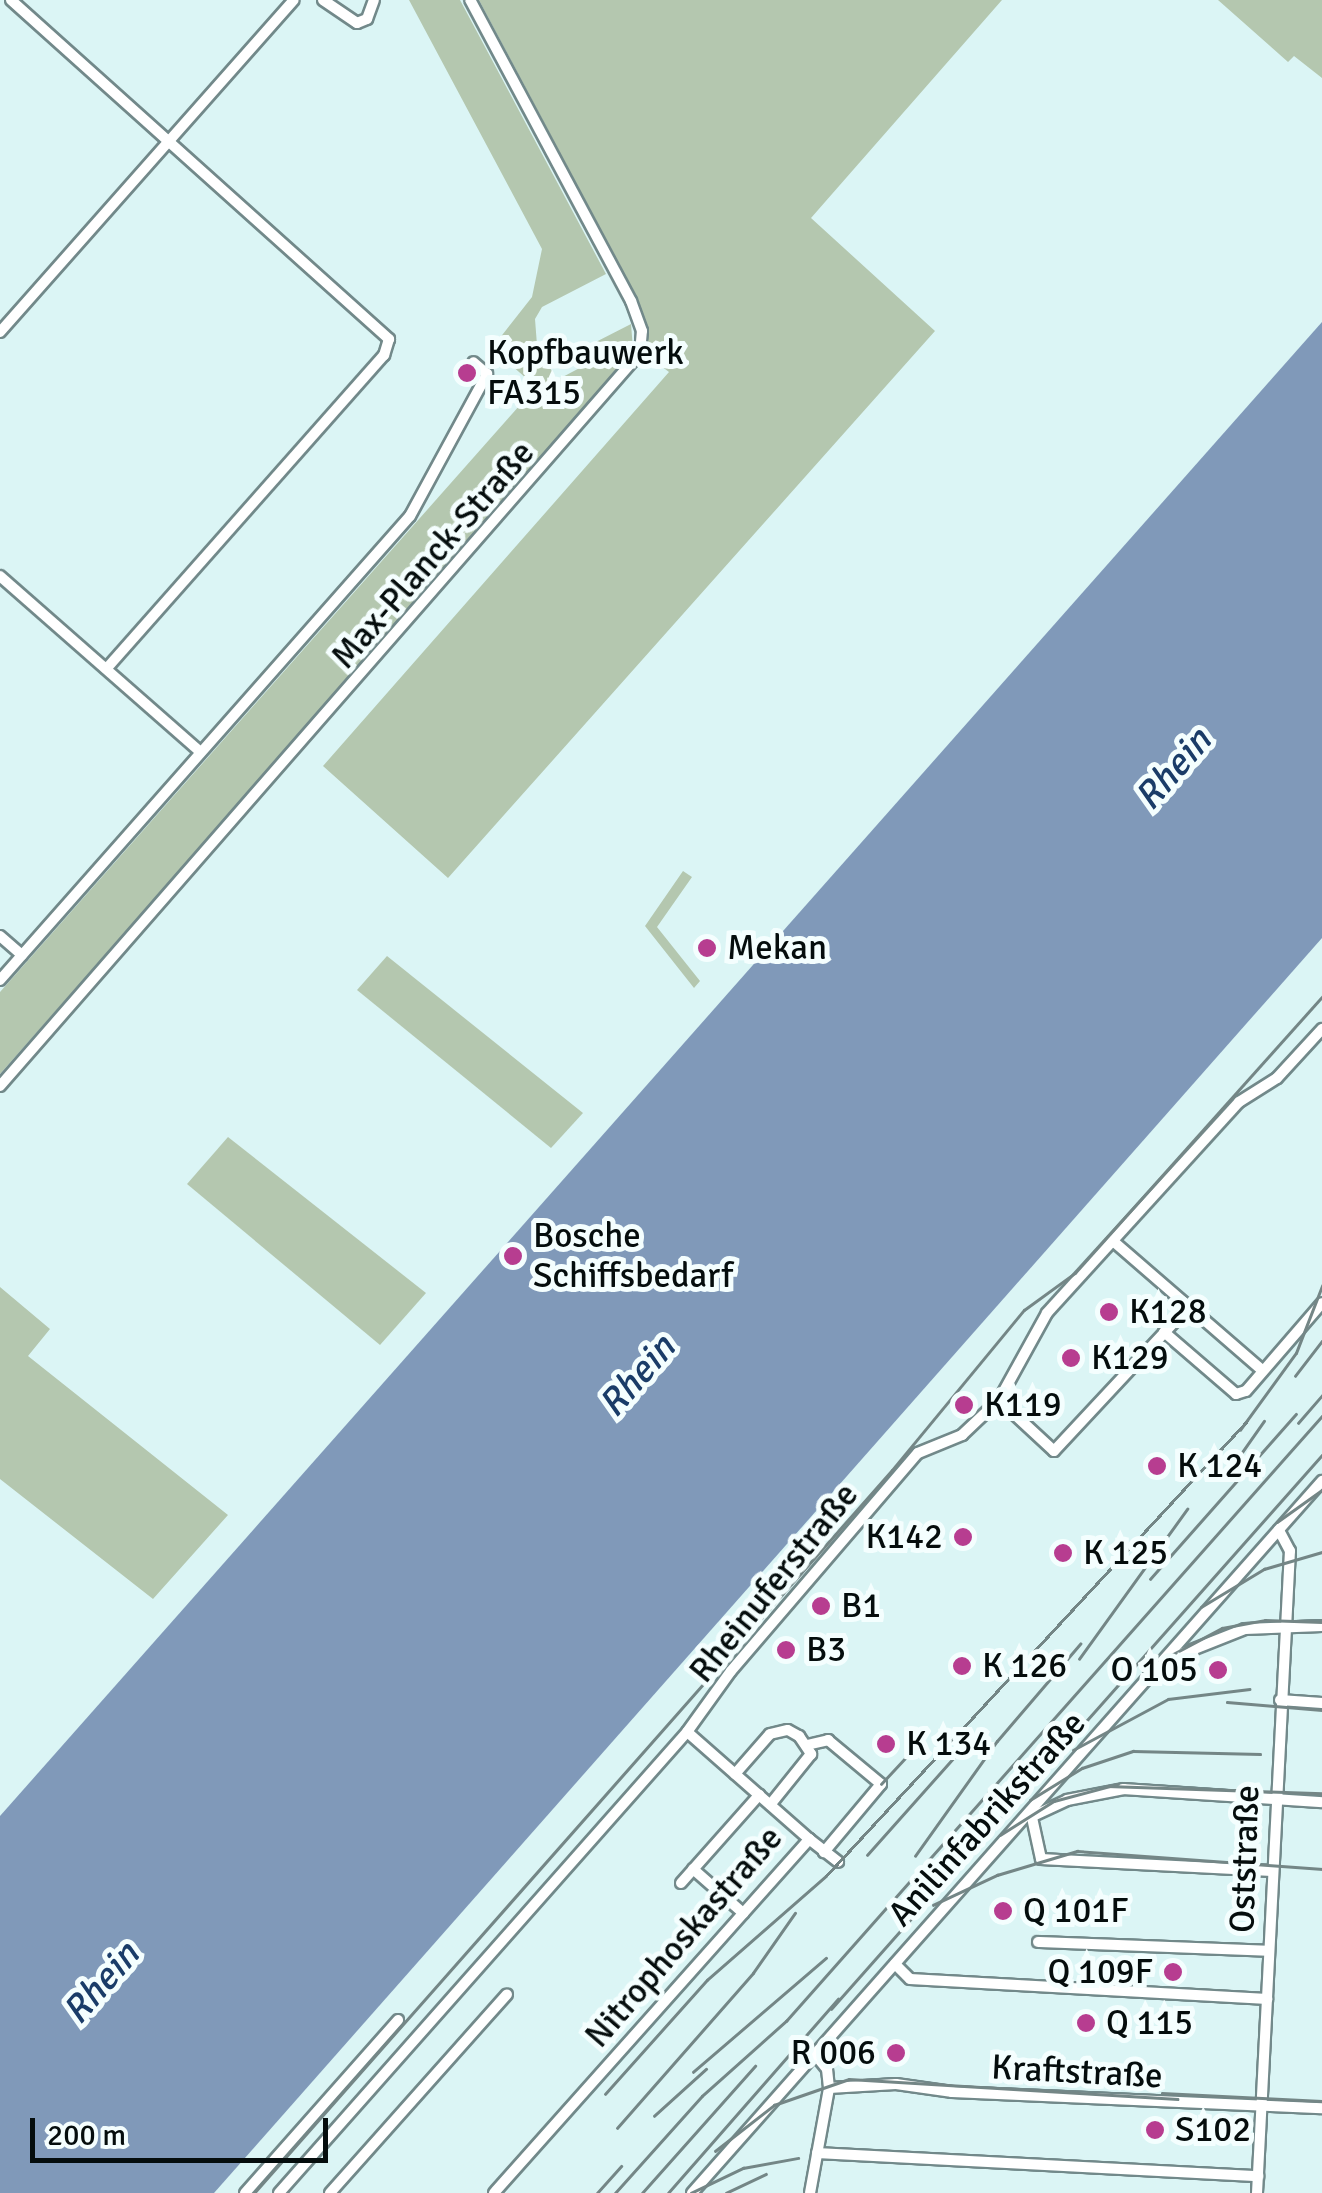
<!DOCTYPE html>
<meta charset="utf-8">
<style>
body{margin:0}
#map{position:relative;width:1322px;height:2193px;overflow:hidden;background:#dbf5f5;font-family:Signika,sans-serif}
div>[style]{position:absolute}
.green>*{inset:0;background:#b4c7af}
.water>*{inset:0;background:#8099b9}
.roads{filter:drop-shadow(2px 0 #72898a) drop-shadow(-2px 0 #72898a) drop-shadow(0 2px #72898a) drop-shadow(0 -2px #72898a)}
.minor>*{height:10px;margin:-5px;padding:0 5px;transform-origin:5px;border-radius:5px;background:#fff}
.rail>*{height:2.5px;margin:-1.25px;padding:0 1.25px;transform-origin:1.25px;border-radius:1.25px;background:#748686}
.dots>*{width:28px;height:28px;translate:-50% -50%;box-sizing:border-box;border:5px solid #f4fefe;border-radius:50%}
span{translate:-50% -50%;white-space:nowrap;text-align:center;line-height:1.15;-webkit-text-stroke:10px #f4fefe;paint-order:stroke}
.poi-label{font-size:35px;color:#050d0d}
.left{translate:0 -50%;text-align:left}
.right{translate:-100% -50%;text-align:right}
.street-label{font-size:35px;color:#050d0d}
.water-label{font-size:38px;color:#1a3c68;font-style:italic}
.scale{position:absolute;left:30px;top:2118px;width:298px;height:45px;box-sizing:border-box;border:5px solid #050d0d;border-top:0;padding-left:12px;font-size:30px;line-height:35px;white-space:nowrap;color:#050d0d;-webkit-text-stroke:8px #f4fefe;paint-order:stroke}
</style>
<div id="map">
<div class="green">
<div style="clip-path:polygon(409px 0,460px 0,606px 274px,542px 307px,535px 319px,537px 345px,557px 380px,589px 363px,586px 347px,631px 324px,633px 349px,582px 415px,0 1074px,0 992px,536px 387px,492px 348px,532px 297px,542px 249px)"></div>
<div style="clip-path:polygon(479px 0,1002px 0,811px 218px,935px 331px,448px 878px,323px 766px,669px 372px,645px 354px,639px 302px)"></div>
<div style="clip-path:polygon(1218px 0,1322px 0,1322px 78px,1294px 56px,1288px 62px)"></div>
<div style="clip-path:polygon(683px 871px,692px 877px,657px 927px,700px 981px,694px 988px,645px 926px)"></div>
<div style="clip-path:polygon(387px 956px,583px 1113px,551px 1148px,357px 990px)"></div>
<div style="clip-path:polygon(228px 1137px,426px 1293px,380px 1345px,187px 1184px)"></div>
<div style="clip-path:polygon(0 1287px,50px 1329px,28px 1356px,228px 1515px,153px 1599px,0 1479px)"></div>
</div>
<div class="water">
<div style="clip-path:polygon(1322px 322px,1322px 938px,214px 2193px,0 2193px,0 1816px)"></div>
</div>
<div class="roads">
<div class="minor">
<div style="left:11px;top:0;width:508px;rotate:41.89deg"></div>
<div style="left:389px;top:339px;width:17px;rotate:107deg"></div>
<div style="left:384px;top:355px;width:419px;rotate:131.5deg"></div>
<div style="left:323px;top:0;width:41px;rotate:34.1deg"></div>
<div style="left:357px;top:23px;width:11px;rotate:-22deg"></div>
<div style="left:367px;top:19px;width:20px;rotate:-70deg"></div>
<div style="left:0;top:332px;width:443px;rotate:-48.5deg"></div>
<div style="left:0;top:576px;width:266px;rotate:41.3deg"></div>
<div style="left:0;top:936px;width:29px;rotate:41deg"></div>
<div style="left:0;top:980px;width:619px;rotate:-48.54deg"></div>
<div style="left:410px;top:516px;width:162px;rotate:-61.5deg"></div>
<div style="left:487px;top:374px;width:18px;rotate:-139deg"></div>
<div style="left:0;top:1086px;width:973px;rotate:-48.88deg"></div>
<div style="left:640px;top:353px;width:22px;rotate:-85deg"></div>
<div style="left:642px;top:331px;width:32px;rotate:-110deg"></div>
<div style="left:631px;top:301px;width:341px;rotate:-118.1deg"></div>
<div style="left:1113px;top:1241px;width:198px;rotate:40.9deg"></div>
<div style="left:1164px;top:1332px;width:95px;rotate:40.7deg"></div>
<div style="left:1236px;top:1394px;width:10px;rotate:-17deg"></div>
<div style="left:1246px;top:1391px;width:116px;rotate:-49.2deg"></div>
<div style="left:999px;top:1400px;width:75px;rotate:42.8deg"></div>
<div style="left:1054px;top:1451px;width:198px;rotate:-47deg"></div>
<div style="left:1169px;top:1659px;width:82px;rotate:-21.5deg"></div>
<div style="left:1245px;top:1629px;width:77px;rotate:-2.2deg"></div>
<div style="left:1280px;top:1700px;width:42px;rotate:4.1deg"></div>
<div style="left:807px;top:1745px;width:22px;rotate:-13deg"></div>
<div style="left:828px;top:1740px;width:69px;rotate:39.7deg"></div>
<div style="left:881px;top:1784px;width:89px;rotate:130deg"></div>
<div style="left:735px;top:1774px;width:53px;rotate:-48.8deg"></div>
<div style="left:770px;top:1734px;width:18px;rotate:-13deg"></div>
<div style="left:788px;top:1730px;width:13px;rotate:29deg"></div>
<div style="left:799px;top:1736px;width:22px;rotate:56deg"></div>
<div style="left:811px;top:1754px;width:65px;rotate:128.8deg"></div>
<div style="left:1031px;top:1813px;width:47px;rotate:77.7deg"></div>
<div style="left:1041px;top:1859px;width:231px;rotate:3deg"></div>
<div style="left:1033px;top:1816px;width:38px;rotate:-25deg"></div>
<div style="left:1067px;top:1800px;width:58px;rotate:-10.9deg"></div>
<div style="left:1124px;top:1789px;width:198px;rotate:3.8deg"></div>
<div style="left:809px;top:1839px;width:37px;rotate:38deg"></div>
<div style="left:693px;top:1869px;width:67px;rotate:41.3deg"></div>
<div style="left:681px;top:1883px;width:118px;rotate:-48.4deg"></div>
<div style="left:1038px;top:1942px;width:231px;rotate:2.2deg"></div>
<div style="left:895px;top:1964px;width:21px;rotate:45deg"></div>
<div style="left:910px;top:1979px;width:358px;rotate:3.2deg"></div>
<div style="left:829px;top:2088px;width:67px;rotate:-3.4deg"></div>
<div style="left:896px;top:2084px;width:57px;rotate:8.1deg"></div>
<div style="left:952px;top:2092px;width:370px;rotate:2.5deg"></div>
<div style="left:817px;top:2153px;width:442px;rotate:3deg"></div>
<div style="left:245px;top:2193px;width:231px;rotate:-48.5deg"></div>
<div style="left:279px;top:2193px;width:616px;rotate:-48.49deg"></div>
<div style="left:687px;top:1732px;width:75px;rotate:-54.2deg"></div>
<div style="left:731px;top:1671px;width:287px;rotate:-49.4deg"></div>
<div style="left:918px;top:1453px;width:48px;rotate:-22.2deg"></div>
<div style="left:962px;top:1435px;width:51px;rotate:-43.4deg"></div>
<div style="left:999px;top:1400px;width:99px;rotate:-61.1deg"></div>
<div style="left:1047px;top:1313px;width:285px;rotate:-47.7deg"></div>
<div style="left:1239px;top:1102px;width:45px;rotate:-32.3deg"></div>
<div style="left:1277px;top:1078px;width:67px;rotate:-47.4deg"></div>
<div style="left:330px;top:2193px;width:266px;rotate:-48.3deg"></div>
<div style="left:494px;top:2193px;width:474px;rotate:-48.3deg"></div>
<div style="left:809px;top:1839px;width:162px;rotate:-138.7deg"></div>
<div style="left:692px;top:2193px;width:951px;rotate:-48.5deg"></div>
<div style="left:810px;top:2193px;width:107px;rotate:-79.7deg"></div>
<div style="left:829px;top:2088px;width:19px;rotate:-96deg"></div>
<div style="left:827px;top:2069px;width:19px;rotate:-129deg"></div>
<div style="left:1257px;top:2193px;width:643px;rotate:-87.06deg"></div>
<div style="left:1290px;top:1551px;width:24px;rotate:-118deg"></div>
</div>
</div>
<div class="rail">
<div style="left:1295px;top:1376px;width:44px;rotate:-52.4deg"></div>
<div style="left:1298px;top:1423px;width:37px;rotate:-49deg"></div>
<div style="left:1240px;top:1430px;width:95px;rotate:-54deg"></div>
<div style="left:1296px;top:1353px;width:72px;rotate:-68.8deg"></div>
<div style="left:1238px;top:1458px;width:45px;rotate:-54.9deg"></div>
<div style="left:1277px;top:1522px;width:55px;rotate:-35.4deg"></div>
<div style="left:1150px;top:1579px;width:220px;rotate:-48.5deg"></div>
<div style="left:1201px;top:1607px;width:74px;rotate:-31.1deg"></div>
<div style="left:1264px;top:1569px;width:60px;rotate:-16.3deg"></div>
<div style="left:1079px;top:1659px;width:185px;rotate:-54.2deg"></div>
<div style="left:1145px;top:1669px;width:87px;rotate:-28deg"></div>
<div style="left:1222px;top:1628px;width:44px;rotate:-10.5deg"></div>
<div style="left:1265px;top:1620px;width:57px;rotate:2deg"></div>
<div style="left:1227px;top:1702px;width:95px;rotate:4.8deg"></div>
<div style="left:1073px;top:1750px;width:108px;rotate:-28.2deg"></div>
<div style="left:1168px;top:1699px;width:82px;rotate:-7deg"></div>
<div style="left:881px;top:1784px;width:38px;rotate:-47deg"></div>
<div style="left:1107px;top:1786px;width:215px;rotate:1.9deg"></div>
<div style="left:1030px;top:1800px;width:61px;rotate:-31.6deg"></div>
<div style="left:1082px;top:1768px;width:54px;rotate:-18.4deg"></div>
<div style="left:1133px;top:1751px;width:127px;rotate:1.4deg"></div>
<div style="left:1000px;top:1835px;width:64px;rotate:-32.2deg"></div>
<div style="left:1054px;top:1801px;width:66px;rotate:-14.9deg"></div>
<div style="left:867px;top:1855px;width:135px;rotate:-48.3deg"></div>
<div style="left:915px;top:1856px;width:141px;rotate:-54.5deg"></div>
<div style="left:997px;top:1741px;width:128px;rotate:-49.4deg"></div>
<div style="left:933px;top:1905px;width:71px;rotate:-25.1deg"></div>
<div style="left:997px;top:1875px;width:84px;rotate:-16.7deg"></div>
<div style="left:1077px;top:1851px;width:246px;rotate:4.2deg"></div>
<div style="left:831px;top:2009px;width:740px;rotate:-48.45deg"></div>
<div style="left:693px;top:2072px;width:175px;rotate:-40.6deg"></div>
<div style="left:1162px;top:2093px;width:160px;rotate:2.9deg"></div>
<div style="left:605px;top:2094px;width:153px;rotate:-48.2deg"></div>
<div style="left:707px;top:1980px;width:158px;rotate:-41.2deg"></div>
<div style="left:826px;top:1876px;width:620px;rotate:-47.22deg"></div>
<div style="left:654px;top:2116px;width:70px;rotate:-42.1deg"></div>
<div style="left:617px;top:2128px;width:206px;rotate:-48.7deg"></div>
<div style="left:753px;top:1973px;width:73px;rotate:-55deg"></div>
<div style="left:715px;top:2151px;width:75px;rotate:-37.9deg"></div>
<div style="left:774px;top:2105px;width:79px;rotate:-19.1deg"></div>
<div style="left:849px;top:2079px;width:329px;rotate:3.5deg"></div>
<div style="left:254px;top:2193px;width:964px;rotate:-48.57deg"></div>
<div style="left:892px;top:1470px;width:207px;rotate:-50.5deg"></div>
<div style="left:1024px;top:1310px;width:63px;rotate:-36deg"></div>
<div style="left:1075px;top:1273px;width:370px;rotate:-48.2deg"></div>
<div style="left:597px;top:2193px;width:36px;rotate:-48deg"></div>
<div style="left:615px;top:2193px;width:130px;rotate:-48.1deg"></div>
<div style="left:702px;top:2096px;width:113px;rotate:-41.8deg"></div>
<div style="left:786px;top:2021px;width:808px;rotate:-48.46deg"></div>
<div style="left:642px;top:2193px;width:170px;rotate:-48.3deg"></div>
<div style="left:668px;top:2193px;width:258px;rotate:-48.8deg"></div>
<div style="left:691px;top:2193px;width:58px;rotate:-25.7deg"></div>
<div style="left:743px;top:2168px;width:56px;rotate:-10.3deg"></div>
<div style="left:726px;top:2193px;width:44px;rotate:-25.4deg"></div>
</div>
<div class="dots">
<div style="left:467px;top:373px;background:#b73d90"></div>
<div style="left:707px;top:948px;background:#b73d90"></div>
<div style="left:513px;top:1256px;background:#b73d90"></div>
<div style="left:1109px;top:1312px;background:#b73d90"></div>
<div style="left:1071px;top:1358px;background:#b73d90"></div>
<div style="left:964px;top:1405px;background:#b73d90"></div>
<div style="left:1157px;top:1466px;background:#b73d90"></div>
<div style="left:963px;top:1537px;background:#b73d90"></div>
<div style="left:1063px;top:1553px;background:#b73d90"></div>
<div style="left:821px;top:1606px;background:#b73d90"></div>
<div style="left:786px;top:1650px;background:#b73d90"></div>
<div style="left:962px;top:1666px;background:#b73d90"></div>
<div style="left:1218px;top:1670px;background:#b73d90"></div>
<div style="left:886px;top:1744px;background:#b73d90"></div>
<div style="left:1003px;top:1911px;background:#b73d90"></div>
<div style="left:1173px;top:1972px;background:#b73d90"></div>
<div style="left:1086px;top:2023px;background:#b73d90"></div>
<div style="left:896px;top:2053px;background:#b73d90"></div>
<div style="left:1155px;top:2130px;background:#b73d90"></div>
</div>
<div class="poi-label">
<span class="left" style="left:487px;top:373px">Kopfbauwerk<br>FA315</span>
<span class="left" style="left:727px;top:948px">Mekan</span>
<span class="left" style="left:533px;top:1256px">Bosche<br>Schiffsbedarf</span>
<span class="left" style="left:1129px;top:1312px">K128</span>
<span class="left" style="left:1091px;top:1358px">K129</span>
<span class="left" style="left:984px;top:1405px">K119</span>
<span class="left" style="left:1177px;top:1466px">K 124</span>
<span class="right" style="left:943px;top:1537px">K142</span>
<span class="left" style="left:1083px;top:1553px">K 125</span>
<span class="left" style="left:841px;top:1606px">B1</span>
<span class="left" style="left:806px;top:1650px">B3</span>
<span class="left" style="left:982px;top:1666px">K 126</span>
<span class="right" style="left:1198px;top:1670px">O 105</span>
<span class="left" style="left:906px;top:1744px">K 134</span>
<span class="left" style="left:1023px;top:1911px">Q 101F</span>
<span class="right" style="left:1153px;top:1972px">Q 109F</span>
<span class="left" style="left:1106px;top:2023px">Q 115</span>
<span class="right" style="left:876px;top:2053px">R 006</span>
<span class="left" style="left:1175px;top:2130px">S102</span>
</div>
<div class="street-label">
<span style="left:433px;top:555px;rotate:-49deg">Max-Planck-Straße</span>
<span style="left:774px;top:1583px;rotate:-51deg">Rheinuferstraße</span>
<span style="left:987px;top:1819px;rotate:-48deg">Anilinfabrikstraße</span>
<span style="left:1245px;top:1859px;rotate:-88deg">Oststraße</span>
<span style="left:684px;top:1937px;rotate:-49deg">Nitrophoskastraße</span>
<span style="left:1077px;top:2072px;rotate:3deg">Kraftstraße</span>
</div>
<div class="water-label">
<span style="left:1173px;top:769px;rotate:-49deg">Rhein</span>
<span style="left:637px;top:1376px;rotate:-49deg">Rhein</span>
<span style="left:101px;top:1983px;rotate:-49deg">Rhein</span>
</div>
<div class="scale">200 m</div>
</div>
